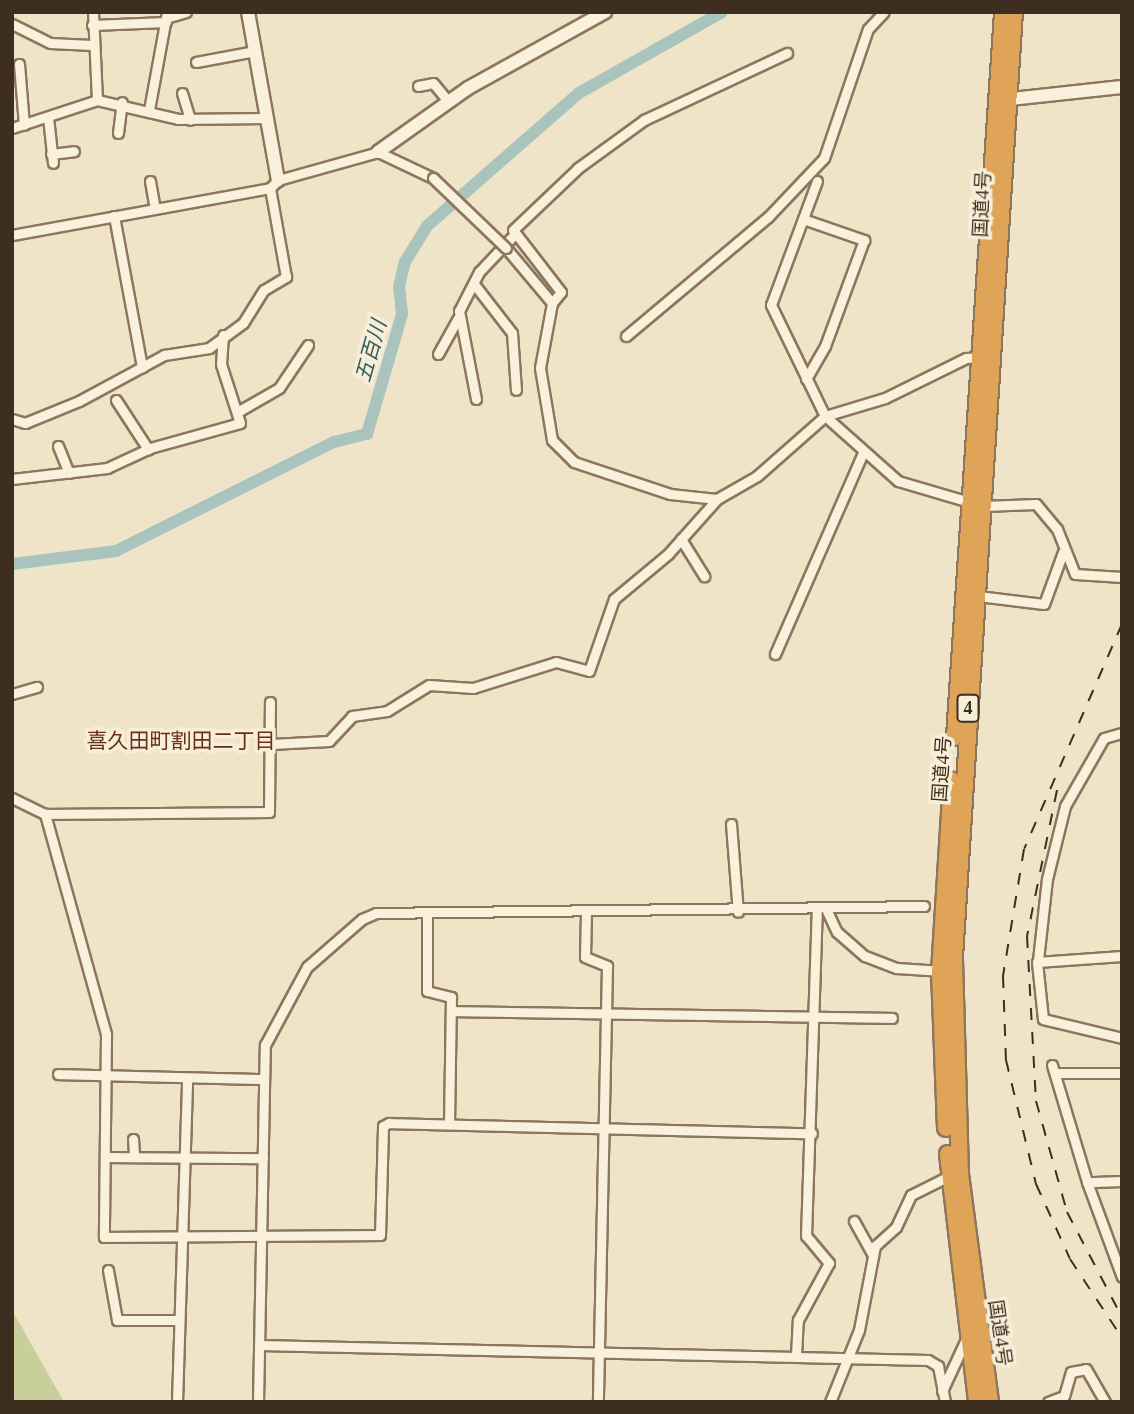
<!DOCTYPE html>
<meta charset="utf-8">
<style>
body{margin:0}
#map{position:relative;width:1134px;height:1414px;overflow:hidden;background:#f0e4c8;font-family:"Times New Roman","Noto Sans JP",serif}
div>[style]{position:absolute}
.green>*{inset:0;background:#c9cf9b}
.river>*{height:12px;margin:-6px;padding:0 6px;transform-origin:6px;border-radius:6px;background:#a9c4bc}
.roads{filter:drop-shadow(2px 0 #8d765c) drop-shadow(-2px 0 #8d765c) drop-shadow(0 2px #8d765c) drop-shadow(0 -2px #8d765c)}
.street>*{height:9px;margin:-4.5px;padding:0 4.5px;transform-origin:4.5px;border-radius:4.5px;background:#faf1dc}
.secondary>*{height:12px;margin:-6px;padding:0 6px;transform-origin:6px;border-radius:6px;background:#faf1dc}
.highway>*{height:16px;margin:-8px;padding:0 8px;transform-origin:8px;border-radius:8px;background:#e0a458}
.rail>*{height:2px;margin-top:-1px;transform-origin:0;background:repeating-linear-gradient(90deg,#3d2e20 0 12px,transparent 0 24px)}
.bridges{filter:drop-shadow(2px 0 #8d765c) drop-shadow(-2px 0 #8d765c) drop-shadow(0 2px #8d765c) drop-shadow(0 -2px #8d765c)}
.street-bridge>*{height:9px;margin:-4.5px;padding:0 4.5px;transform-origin:4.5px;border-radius:4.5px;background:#faf1dc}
span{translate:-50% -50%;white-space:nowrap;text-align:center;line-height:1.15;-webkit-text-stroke:7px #f7eed8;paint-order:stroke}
.shield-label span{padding:2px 5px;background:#f7eed8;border:2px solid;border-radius:5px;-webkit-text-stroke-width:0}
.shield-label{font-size:18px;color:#3d2e20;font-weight:700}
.street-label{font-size:19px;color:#3d2e20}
.water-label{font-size:21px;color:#2f5d5a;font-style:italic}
.neighbourhood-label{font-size:21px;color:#6b2e1e}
.frame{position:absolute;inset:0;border:14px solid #3d2e20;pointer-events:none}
</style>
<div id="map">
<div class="green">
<div style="clip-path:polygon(12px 1310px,64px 1402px,14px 1402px)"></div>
</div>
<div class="river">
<div style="left:12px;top:564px;width:105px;rotate:-7.1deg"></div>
<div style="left:116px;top:551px;width:244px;rotate:-26.6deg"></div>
<div style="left:334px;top:442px;width:34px;rotate:-14deg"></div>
<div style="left:367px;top:434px;width:125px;rotate:-73.7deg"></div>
<div style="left:402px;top:314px;width:27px;rotate:-96deg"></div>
<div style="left:399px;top:287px;width:26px;rotate:-77deg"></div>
<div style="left:405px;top:262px;width:42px;rotate:-58.6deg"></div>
<div style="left:427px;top:226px;width:202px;rotate:-41.2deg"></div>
<div style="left:579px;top:93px;width:164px;rotate:-29.5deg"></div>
</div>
<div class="roads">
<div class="street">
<div style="left:166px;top:18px;width:21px;rotate:-17deg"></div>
<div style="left:12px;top:24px;width:42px;rotate:26.6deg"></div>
<div style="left:50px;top:43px;width:42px;rotate:2.7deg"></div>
<div style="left:92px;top:25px;width:74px;rotate:-2.3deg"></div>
<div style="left:196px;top:62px;width:60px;rotate:-10.6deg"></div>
<div style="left:19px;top:64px;width:61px;rotate:85.3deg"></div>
<div style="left:418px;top:86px;width:15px;rotate:-11deg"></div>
<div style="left:433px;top:83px;width:23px;rotate:50deg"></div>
<div style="left:182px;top:93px;width:28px;rotate:73deg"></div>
<div style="left:97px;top:100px;width:83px;rotate:13.2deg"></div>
<div style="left:178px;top:119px;width:89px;rotate:-0.6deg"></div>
<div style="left:149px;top:110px;width:100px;rotate:-79.6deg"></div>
<div style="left:48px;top:117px;width:46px;rotate:83.8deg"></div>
<div style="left:12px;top:128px;width:89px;rotate:-18.2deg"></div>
<div style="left:97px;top:100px;width:88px;rotate:-92.6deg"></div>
<div style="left:118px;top:133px;width:31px;rotate:-83deg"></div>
<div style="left:51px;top:154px;width:23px;rotate:-7deg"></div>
<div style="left:150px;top:181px;width:28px;rotate:80deg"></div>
<div style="left:817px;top:181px;width:132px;rotate:110.4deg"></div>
<div style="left:771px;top:305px;width:123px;rotate:64.1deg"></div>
<div style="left:825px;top:416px;width:98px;rotate:41.7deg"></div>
<div style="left:898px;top:481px;width:89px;rotate:16.4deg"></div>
<div style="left:983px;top:506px;width:53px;rotate:-2.2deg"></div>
<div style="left:1036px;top:504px;width:33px;rotate:50deg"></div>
<div style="left:1057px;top:529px;width:48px;rotate:68.2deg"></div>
<div style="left:1075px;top:574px;width:47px;rotate:3.7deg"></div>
<div style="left:114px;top:216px;width:154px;rotate:79.5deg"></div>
<div style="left:803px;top:219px;width:65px;rotate:19deg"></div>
<div style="left:864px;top:240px;width:113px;rotate:110.2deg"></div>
<div style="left:825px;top:346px;width:38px;rotate:120deg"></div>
<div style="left:12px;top:235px;width:262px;rotate:-10.3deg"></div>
<div style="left:270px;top:188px;width:11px;rotate:-45deg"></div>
<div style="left:278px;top:180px;width:104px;rotate:-15.6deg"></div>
<div style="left:378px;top:152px;width:61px;rotate:25.3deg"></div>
<div style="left:506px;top:248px;width:72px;rotate:50.1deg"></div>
<div style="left:552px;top:303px;width:66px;rotate:100.5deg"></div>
<div style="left:540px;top:368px;width:73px;rotate:80.5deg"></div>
<div style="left:552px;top:440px;width:31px;rotate:45deg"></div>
<div style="left:574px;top:462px;width:101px;rotate:18.4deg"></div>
<div style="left:670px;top:494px;width:47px;rotate:6.1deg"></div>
<div style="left:717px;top:499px;width:46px;rotate:-29.9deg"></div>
<div style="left:757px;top:476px;width:91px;rotate:-41.4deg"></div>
<div style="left:825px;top:416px;width:63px;rotate:-16.7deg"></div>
<div style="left:885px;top:398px;width:90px;rotate:-26.3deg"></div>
<div style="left:966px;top:358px;width:16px;rotate:-4deg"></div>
<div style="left:474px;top:284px;width:62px;rotate:52.2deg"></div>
<div style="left:512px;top:333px;width:57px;rotate:86deg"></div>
<div style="left:552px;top:303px;width:14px;rotate:-51deg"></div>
<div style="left:561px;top:292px;width:78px;rotate:-127.7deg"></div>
<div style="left:513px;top:230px;width:90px;rotate:-43.6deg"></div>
<div style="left:578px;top:168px;width:82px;rotate:-36deg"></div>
<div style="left:644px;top:120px;width:158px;rotate:-25.1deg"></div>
<div style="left:626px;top:336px;width:185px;rotate:-40deg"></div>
<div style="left:768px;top:217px;width:81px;rotate:-46.5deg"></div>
<div style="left:824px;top:158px;width:136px;rotate:-71.2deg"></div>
<div style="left:868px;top:29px;width:23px;rotate:-47deg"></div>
<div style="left:438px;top:354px;width:41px;rotate:-60.9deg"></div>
<div style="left:476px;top:399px;width:90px;rotate:-100.9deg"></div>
<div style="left:459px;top:311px;width:44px;rotate:-62.9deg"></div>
<div style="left:479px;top:272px;width:51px;rotate:-46.6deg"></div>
<div style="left:116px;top:400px;width:59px;rotate:56.9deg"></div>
<div style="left:239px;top:411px;width:46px;rotate:-29.9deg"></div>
<div style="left:279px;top:388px;width:52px;rotate:-56deg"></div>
<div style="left:12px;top:419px;width:14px;rotate:17deg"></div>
<div style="left:25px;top:423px;width:58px;rotate:-22.2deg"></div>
<div style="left:79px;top:401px;width:97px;rotate:-28.4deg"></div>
<div style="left:164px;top:355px;width:46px;rotate:-8.8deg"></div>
<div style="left:209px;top:348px;width:42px;rotate:-36.3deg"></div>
<div style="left:243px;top:323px;width:39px;rotate:-58deg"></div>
<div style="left:264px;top:290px;width:26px;rotate:-31deg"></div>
<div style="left:286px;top:277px;width:90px;rotate:-100.2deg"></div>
<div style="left:58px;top:446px;width:29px;rotate:68deg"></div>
<div style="left:12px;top:479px;width:96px;rotate:-6.6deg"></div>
<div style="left:107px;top:468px;width:47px;rotate:-24.9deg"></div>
<div style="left:150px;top:448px;width:93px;rotate:-15.5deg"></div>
<div style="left:240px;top:423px;width:62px;rotate:-107.9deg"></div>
<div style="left:221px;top:364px;width:29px;rotate:-86deg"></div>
<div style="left:681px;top:539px;width:44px;rotate:58.1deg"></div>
<div style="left:978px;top:596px;width:66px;rotate:6.9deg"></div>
<div style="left:1044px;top:604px;width:55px;rotate:-69.9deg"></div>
<div style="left:775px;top:654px;width:219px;rotate:-66.4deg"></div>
<div style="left:12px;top:694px;width:26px;rotate:-16deg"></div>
<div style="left:271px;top:744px;width:58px;rotate:-3deg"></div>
<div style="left:329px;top:741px;width:34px;rotate:-47deg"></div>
<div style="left:352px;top:716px;width:35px;rotate:-8deg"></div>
<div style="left:387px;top:711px;width:49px;rotate:-31.8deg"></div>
<div style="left:429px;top:685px;width:44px;rotate:3.9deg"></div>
<div style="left:473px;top:688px;width:87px;rotate:-17.4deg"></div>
<div style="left:556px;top:662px;width:34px;rotate:15deg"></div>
<div style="left:589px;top:671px;width:76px;rotate:-70.9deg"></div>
<div style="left:614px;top:599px;width:70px;rotate:-39.8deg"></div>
<div style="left:668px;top:554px;width:74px;rotate:-48.3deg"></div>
<div style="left:12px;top:798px;width:37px;rotate:26deg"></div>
<div style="left:45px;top:814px;width:224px;rotate:-0.5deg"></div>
<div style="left:269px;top:812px;width:110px;rotate:-89.5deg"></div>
<div style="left:45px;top:814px;width:228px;rotate:74.5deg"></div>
<div style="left:106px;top:1034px;width:203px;rotate:90.6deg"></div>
<div style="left:104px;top:1237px;width:276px;rotate:-0.4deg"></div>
<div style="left:380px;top:1235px;width:109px;rotate:-88.4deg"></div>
<div style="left:383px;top:1126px;width:7px;rotate:-27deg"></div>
<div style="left:389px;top:1123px;width:423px;rotate:1.4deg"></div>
<div style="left:731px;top:824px;width:88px;rotate:85.5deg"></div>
<div style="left:827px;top:911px;width:23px;rotate:65deg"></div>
<div style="left:837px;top:932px;width:37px;rotate:41deg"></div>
<div style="left:865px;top:956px;width:34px;rotate:21deg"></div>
<div style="left:897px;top:968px;width:45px;rotate:3.8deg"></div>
<div style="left:427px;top:913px;width:78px;rotate:90deg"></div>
<div style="left:427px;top:991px;width:25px;rotate:14deg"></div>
<div style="left:451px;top:997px;width:127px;rotate:90.9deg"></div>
<div style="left:586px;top:913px;width:44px;rotate:91.3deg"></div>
<div style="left:585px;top:957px;width:24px;rotate:22deg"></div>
<div style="left:607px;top:966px;width:436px;rotate:91.2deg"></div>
<div style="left:1122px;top:956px;width:85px;rotate:176deg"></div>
<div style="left:1037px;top:962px;width:57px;rotate:84deg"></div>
<div style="left:1043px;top:1019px;width:81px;rotate:13.5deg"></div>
<div style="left:1038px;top:960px;width:81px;rotate:-83.7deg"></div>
<div style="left:1047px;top:879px;width:75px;rotate:-76.1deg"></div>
<div style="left:1065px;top:806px;width:78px;rotate:-60.2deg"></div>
<div style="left:1104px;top:738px;width:19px;rotate:-16deg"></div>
<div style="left:451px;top:1011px;width:441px;rotate:0.9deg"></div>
<div style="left:1052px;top:1065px;width:122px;rotate:73.3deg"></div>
<div style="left:1056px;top:1073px;width:66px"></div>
<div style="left:58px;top:1074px;width:206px;rotate:1.4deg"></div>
<div style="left:133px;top:1139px;width:16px;rotate:86deg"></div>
<div style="left:106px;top:1157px;width:157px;rotate:0.4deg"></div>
<div style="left:1122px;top:1181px;width:35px;rotate:178deg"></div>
<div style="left:1087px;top:1182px;width:101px;rotate:69.8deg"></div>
<div style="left:854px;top:1221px;width:39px;rotate:61deg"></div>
<div style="left:108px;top:1270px;width:51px;rotate:79.8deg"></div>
<div style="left:117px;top:1320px;width:62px"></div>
<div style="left:259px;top:1345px;width:669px;rotate:1.28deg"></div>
<div style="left:928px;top:1360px;width:12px;rotate:31deg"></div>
<div style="left:938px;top:1366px;width:37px;rotate:79deg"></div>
<div style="left:796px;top:1355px;width:35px;rotate:-87deg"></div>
<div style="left:798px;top:1320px;width:65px;rotate:-61.5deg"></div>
<div style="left:829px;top:1263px;width:35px;rotate:-130deg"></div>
<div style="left:806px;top:1236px;width:324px;rotate:-88.1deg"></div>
<div style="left:942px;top:1391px;width:60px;rotate:-65.2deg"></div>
<div style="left:177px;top:1402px;width:323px;rotate:-88.2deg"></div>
<div style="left:258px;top:1402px;width:357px;rotate:-88.9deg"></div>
<div style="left:265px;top:1045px;width:89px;rotate:-61.7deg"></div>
<div style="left:307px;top:967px;width:73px;rotate:-41.1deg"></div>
<div style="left:362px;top:919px;width:15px;rotate:-23deg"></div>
<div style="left:376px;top:913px;width:548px;rotate:-0.73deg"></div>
<div style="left:830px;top:1402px;width:78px;rotate:-68.1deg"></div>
<div style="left:859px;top:1330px;width:86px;rotate:-79.2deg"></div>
<div style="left:875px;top:1246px;width:28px;rotate:-42deg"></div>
<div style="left:896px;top:1227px;width:35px;rotate:-65deg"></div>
<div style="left:911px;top:1195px;width:42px;rotate:-26.6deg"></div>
<div style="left:1048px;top:1402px;width:17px;rotate:-21deg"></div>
<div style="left:1064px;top:1396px;width:25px;rotate:-74deg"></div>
<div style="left:1071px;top:1372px;width:15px;rotate:-11deg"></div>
<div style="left:1086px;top:1369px;width:38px;rotate:60deg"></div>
</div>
<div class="secondary">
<div style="left:248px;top:12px;width:171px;rotate:79.9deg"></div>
<div style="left:1002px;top:100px;width:121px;rotate:-6.2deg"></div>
<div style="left:378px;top:152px;width:110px;rotate:-35.4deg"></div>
<div style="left:468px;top:88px;width:157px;rotate:-29deg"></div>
</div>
<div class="highway">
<div style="left:955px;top:737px;width:727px;rotate:-86.21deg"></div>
<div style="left:946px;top:1128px;width:156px;rotate:-92.2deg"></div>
<div style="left:940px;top:972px;width:192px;rotate:-86.4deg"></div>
<div style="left:948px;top:1154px;width:250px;rotate:83.3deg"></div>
<div style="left:990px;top:1402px;width:229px;rotate:-97.5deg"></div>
<div style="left:960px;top:1175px;width:218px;rotate:-91.6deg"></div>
<div style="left:954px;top:957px;width:947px;rotate:-86.37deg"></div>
</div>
</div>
<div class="rail">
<div style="left:1122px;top:624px;width:245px;rotate:113.5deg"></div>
<div style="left:1024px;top:849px;width:129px;rotate:99.4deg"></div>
<div style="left:1003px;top:976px;width:84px;rotate:88deg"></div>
<div style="left:1006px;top:1060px;width:128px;rotate:76.4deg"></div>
<div style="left:1036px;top:1184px;width:82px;rotate:65.6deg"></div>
<div style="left:1070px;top:1259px;width:95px;rotate:56.6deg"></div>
<div style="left:1057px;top:790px;width:149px;rotate:101.6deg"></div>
<div style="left:1027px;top:936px;width:165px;rotate:86.9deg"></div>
<div style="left:1036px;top:1101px;width:115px;rotate:74.4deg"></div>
<div style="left:1067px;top:1212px;width:119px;rotate:62.4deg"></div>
</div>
<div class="bridges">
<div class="street-bridge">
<div style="left:433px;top:178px;width:101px;rotate:43.8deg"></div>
</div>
</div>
<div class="shield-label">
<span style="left:968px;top:708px">4</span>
</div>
<div class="street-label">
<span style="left:982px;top:204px;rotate:-87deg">国道4号</span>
<span style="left:942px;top:769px;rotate:-86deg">国道4号</span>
<span style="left:1000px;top:1333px;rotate:82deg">国道4号</span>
</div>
<div class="water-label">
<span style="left:371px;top:351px;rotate:-74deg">五百川</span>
</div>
<div class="neighbourhood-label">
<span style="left:181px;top:741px">喜久田町割田二丁目</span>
</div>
<div class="frame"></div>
</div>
